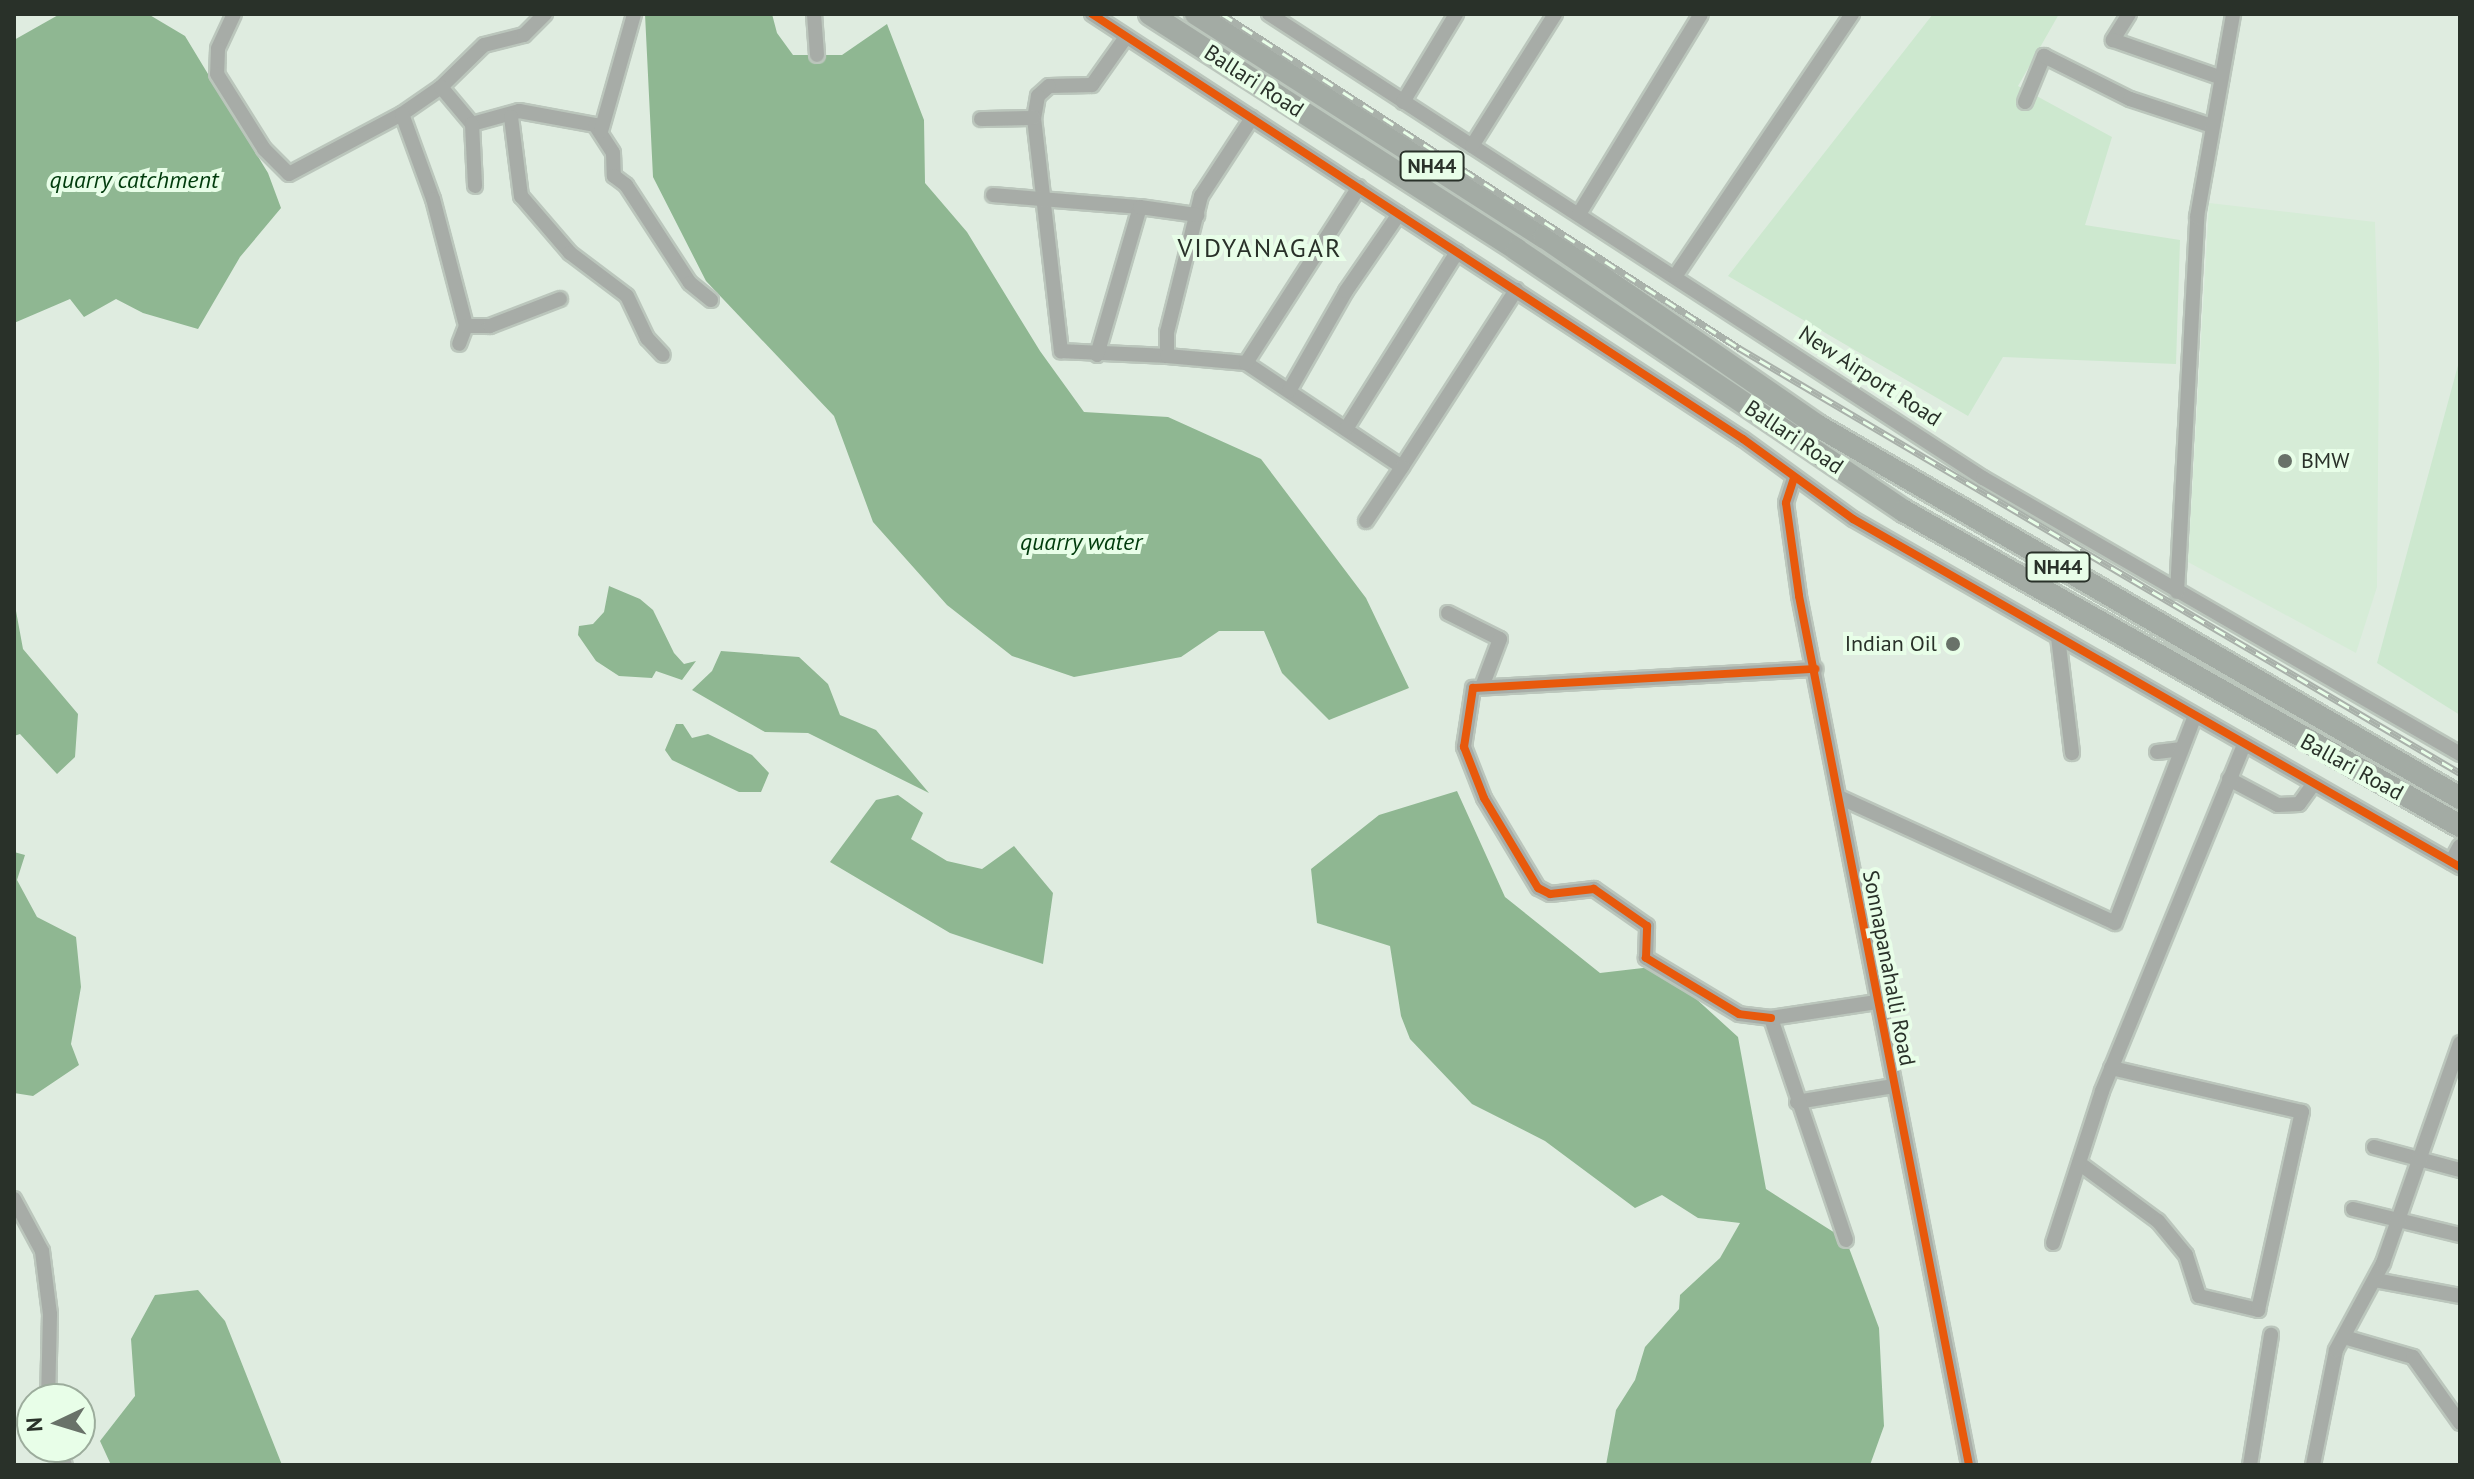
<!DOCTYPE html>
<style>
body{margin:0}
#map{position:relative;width:2474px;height:1479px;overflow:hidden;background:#dfece0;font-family:"PT Sans",sans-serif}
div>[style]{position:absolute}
.built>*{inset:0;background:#d6ecd7}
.green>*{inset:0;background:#cde8cf}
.water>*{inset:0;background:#8fb792}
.roads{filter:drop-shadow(2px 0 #bbc6bc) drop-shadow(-2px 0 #bbc6bc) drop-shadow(0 2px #bbc6bc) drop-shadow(0 -2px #bbc6bc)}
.minor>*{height:14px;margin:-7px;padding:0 7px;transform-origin:7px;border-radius:7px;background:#a7aca7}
.highway>*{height:22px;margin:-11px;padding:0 11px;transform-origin:11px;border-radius:11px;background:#a3aba4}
.rail>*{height:7px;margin-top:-3.5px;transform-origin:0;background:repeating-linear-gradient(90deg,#e8fee8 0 12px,#a9b1aa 0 24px);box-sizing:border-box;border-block:2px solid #a9b1aa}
.cycleway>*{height:8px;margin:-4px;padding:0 4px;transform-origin:4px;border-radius:4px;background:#e8590c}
.dots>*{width:22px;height:22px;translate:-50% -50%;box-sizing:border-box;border:4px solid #e8fee8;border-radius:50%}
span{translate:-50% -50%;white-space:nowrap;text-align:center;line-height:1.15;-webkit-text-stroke:8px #e8fee8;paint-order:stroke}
.shield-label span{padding:2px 6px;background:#e8fee8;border:2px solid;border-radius:6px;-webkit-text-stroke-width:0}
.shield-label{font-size:20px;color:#293129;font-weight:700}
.street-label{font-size:22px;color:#293129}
.poi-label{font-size:22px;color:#293129}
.left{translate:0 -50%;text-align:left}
.right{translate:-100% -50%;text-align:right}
.water-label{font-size:24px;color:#003b0c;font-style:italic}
.quarter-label{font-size:26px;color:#293129;letter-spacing:2px}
.frame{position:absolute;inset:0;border:16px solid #293129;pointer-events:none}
.north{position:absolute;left:16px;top:1383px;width:80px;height:80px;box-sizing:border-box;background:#e8fee8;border:2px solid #9cac9c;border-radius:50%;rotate:266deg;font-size:22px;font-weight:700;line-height:32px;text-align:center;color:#293129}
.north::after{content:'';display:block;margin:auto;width:28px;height:36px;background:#697269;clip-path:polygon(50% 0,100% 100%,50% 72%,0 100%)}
</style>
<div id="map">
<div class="built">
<div style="clip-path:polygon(2209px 203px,2375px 222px,2379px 360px,2377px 587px,2356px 653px,2188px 562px)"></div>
</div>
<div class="green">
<div style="clip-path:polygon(1933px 14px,2059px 14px,2018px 86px,2112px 137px,2085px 225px,2180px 240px,2176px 364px,2003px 357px,1968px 416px,1728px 276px)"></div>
<div style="clip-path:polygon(2460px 358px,2460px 715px,2377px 663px)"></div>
</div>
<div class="water">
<div style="clip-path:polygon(60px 14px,148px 14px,185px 36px,268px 173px,281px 208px,240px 257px,198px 329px,143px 313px,116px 299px,84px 317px,70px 299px,14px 323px,14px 40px)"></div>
<div style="clip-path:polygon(645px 14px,772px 14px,777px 33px,793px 55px,842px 55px,887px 24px,924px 120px,925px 183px,967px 232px,1040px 351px,1084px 412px,1168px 417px,1261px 459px,1366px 598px,1409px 688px,1329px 720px,1282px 673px,1264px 631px,1219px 631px,1181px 657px,1074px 677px,1012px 656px,947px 605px,873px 522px,834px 416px,706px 281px,653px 177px)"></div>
<div style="clip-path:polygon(609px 586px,640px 599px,653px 610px,674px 653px,684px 664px,696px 661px,682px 680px,656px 671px,652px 678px,619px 676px,596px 661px,578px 635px,579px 626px,593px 624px,604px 612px)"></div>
<div style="clip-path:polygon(14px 600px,23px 649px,78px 714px,75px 757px,57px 774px,20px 734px,14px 736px)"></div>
<div style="clip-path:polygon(721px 651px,799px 657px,828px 684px,840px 715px,876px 730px,929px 793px,808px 733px,765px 732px,692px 690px,712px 671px)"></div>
<div style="clip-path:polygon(676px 724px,683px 724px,692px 738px,708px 734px,752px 755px,769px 773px,761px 792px,739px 792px,672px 760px,665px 750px)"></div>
<div style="clip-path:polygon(1457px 791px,1505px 897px,1600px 973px,1660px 966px,1738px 1037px,1766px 1189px,1846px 1240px,1879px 1328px,1884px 1426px,1870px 1465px,1606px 1465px,1616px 1410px,1635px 1380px,1645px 1347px,1679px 1309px,1680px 1295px,1720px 1258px,1740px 1223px,1698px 1218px,1662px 1195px,1635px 1208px,1545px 1141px,1472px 1104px,1410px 1039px,1401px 1016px,1390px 946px,1317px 923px,1311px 869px,1379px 815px)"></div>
<div style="clip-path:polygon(898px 795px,923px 813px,911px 839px,947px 861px,982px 869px,1014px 846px,1053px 893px,1043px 964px,950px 933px,830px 862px,876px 800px)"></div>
<div style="clip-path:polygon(14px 852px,25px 855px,17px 880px,37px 917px,76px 937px,81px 987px,71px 1044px,79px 1065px,33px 1096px,14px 1093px)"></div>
<div style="clip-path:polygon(198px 1290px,225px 1321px,282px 1465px,111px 1465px,100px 1441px,135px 1396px,131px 1339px,155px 1295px)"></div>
</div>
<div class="roads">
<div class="minor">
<div style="left:234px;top:14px;width:38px;rotate:115deg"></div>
<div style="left:218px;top:49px;width:25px;rotate:92deg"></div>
<div style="left:217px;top:74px;width:89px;rotate:57.9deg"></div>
<div style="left:264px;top:149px;width:35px;rotate:45deg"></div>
<div style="left:289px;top:174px;width:128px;rotate:-28deg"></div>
<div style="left:402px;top:114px;width:47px;rotate:-34.7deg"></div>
<div style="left:441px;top:87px;width:60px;rotate:-44.3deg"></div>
<div style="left:484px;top:45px;width:41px;rotate:-14deg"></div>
<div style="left:524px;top:35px;width:30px;rotate:-45deg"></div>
<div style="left:814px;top:14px;width:41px;rotate:85.8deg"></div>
<div style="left:1092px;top:14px;width:777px;rotate:33.14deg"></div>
<div style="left:1743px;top:439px;width:136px;rotate:36deg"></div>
<div style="left:1853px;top:519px;width:700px;rotate:29.83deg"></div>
<div style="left:1269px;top:14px;width:852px;rotate:33.02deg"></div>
<div style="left:1983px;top:478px;width:551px;rotate:30.05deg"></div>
<div style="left:2129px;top:14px;width:31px;rotate:122deg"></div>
<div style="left:2113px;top:40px;width:115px;rotate:19.2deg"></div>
<div style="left:1126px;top:37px;width:59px;rotate:125.3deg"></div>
<div style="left:1092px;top:85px;width:43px;rotate:178.7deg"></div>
<div style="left:1049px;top:86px;width:15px;rotate:138deg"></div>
<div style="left:1038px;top:96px;width:22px;rotate:100deg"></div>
<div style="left:1034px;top:118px;width:235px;rotate:83.4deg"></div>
<div style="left:1061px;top:351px;width:106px;rotate:2.7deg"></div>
<div style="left:441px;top:87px;width:48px;rotate:50deg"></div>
<div style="left:472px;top:124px;width:49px;rotate:-15.5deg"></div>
<div style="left:519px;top:111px;width:77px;rotate:10.4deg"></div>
<div style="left:595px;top:125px;width:33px;rotate:57deg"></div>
<div style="left:613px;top:153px;width:23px;rotate:88deg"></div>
<div style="left:614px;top:176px;width:15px;rotate:37deg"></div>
<div style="left:626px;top:185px;width:117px;rotate:56.9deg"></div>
<div style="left:690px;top:283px;width:27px;rotate:39deg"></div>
<div style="left:1403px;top:102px;width:103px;rotate:-58.9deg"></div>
<div style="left:2025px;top:102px;width:50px;rotate:-67.6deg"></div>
<div style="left:2044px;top:56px;width:96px;rotate:26.6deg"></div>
<div style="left:2130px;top:99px;width:86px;rotate:18.2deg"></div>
<div style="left:402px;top:114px;width:90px;rotate:70deg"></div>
<div style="left:433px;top:199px;width:131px;rotate:75.4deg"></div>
<div style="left:466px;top:326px;width:19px;rotate:111deg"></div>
<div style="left:511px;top:117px;width:80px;rotate:82.8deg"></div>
<div style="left:521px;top:196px;width:75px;rotate:49.3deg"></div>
<div style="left:570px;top:253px;width:71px;rotate:37deg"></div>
<div style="left:627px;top:296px;width:47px;rotate:64.5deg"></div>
<div style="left:647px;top:338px;width:23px;rotate:47deg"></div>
<div style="left:1252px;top:118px;width:93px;rotate:123.2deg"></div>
<div style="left:1201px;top:196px;width:140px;rotate:104deg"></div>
<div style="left:1167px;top:332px;width:24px;rotate:90deg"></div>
<div style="left:1167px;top:356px;width:79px;rotate:5.1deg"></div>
<div style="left:1246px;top:363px;width:187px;rotate:33.7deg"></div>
<div style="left:1402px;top:467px;width:211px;rotate:-57.2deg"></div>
<div style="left:981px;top:119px;width:53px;rotate:-1.1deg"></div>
<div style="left:472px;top:124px;width:62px;rotate:87.2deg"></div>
<div style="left:601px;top:131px;width:122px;rotate:-74.2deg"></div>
<div style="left:1472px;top:146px;width:156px;rotate:-57.8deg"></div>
<div style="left:993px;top:195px;width:147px;rotate:4.7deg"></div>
<div style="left:1579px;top:214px;width:234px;rotate:-58.6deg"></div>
<div style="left:1676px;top:275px;width:315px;rotate:-56deg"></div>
<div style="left:466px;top:326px;width:24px"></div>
<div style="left:490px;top:326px;width:75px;rotate:-21.1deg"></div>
<div style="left:1097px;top:355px;width:154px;rotate:-73.8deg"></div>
<div style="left:1140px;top:207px;width:58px;rotate:8deg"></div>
<div style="left:1246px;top:363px;width:209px;rotate:-57.3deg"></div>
<div style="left:1289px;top:391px;width:115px;rotate:-60.3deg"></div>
<div style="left:1346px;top:291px;width:93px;rotate:-55.5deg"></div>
<div style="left:1346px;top:429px;width:209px;rotate:-57.9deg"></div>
<div style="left:1794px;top:478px;width:26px;rotate:108deg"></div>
<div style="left:1786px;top:503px;width:94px;rotate:82deg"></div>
<div style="left:1799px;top:596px;width:885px;rotate:78.93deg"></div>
<div style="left:1366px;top:521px;width:65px;rotate:-56.3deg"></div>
<div style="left:2177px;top:592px;width:376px;rotate:-86.9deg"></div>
<div style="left:2197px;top:217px;width:206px;rotate:-79.9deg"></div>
<div style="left:1448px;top:613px;width:58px;rotate:26.6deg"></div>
<div style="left:1500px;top:639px;width:51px;rotate:110.6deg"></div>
<div style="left:2058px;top:637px;width:117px;rotate:83.1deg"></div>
<div style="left:2157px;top:752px;width:25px;rotate:-7deg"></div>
<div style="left:2229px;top:779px;width:55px;rotate:28deg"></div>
<div style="left:2278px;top:805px;width:21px;rotate:-3deg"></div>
<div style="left:2299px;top:804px;width:22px;rotate:-54deg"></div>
<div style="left:1839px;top:797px;width:303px;rotate:24.5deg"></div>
<div style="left:2115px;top:923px;width:222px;rotate:-68.9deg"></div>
<div style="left:2451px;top:862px;width:18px;rotate:-61deg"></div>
<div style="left:1771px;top:1018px;width:32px;rotate:-173deg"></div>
<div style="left:1739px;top:1014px;width:109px;rotate:-148.9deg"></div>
<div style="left:1646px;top:958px;width:32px;rotate:-88deg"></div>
<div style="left:1647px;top:926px;width:65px;rotate:-145.1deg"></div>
<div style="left:1594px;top:889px;width:44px;rotate:173.5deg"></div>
<div style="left:1550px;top:894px;width:13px;rotate:-153deg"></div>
<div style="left:1538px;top:888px;width:105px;rotate:-121deg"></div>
<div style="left:1484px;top:798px;width:55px;rotate:-111.4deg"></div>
<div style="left:1464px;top:747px;width:60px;rotate:-81.3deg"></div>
<div style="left:1473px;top:688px;width:343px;rotate:-3.2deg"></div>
<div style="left:1797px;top:1102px;width:98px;rotate:-9.4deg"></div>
<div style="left:2374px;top:1147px;width:89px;rotate:15deg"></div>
<div style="left:2079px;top:1163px;width:98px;rotate:36.3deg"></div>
<div style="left:2158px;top:1221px;width:44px;rotate:50.5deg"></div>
<div style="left:2186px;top:1255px;width:43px;rotate:72.4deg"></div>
<div style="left:2199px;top:1296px;width:61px;rotate:13.3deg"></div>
<div style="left:2258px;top:1310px;width:203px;rotate:-77.5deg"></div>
<div style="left:2302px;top:1112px;width:196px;rotate:-167deg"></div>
<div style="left:14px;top:1199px;width:59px;rotate:61.7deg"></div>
<div style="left:42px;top:1251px;width:64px;rotate:82.8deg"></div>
<div style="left:50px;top:1314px;width:85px;rotate:91.3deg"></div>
<div style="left:2353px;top:1209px;width:110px;rotate:13.7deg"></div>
<div style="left:1846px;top:1240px;width:234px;rotate:-108.7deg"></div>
<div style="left:1771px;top:1018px;width:107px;rotate:-8.6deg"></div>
<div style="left:2053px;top:1243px;width:160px;rotate:-72.1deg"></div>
<div style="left:2102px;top:1091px;width:375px;rotate:-67.7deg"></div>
<div style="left:2375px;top:1280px;width:86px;rotate:10.7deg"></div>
<div style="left:2344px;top:1337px;width:72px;rotate:16.2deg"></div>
<div style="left:2413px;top:1357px;width:81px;rotate:54.5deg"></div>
<div style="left:58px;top:1447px;width:19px;rotate:69deg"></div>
<div style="left:2250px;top:1465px;width:132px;rotate:-80.8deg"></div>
<div style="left:2313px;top:1465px;width:117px;rotate:-78.7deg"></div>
<div style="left:2336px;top:1350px;width:99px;rotate:-61.6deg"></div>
<div style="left:2383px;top:1263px;width:233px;rotate:-70.7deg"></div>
</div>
<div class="highway">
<div style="left:1150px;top:14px;width:436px;rotate:32.7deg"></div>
<div style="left:1517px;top:250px;width:467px;rotate:34deg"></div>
<div style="left:1904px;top:511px;width:639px;rotate:29.53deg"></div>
<div style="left:1196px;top:14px;width:413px;rotate:32.7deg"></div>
<div style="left:1544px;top:237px;width:333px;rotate:34.6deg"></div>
<div style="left:1818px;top:426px;width:742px;rotate:30.09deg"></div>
</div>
</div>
<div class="rail">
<div style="left:1222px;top:14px;width:616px;rotate:32.86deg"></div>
<div style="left:1739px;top:348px;width:837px;rotate:30.52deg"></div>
</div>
<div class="cycleway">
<div style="left:1092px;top:14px;width:777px;rotate:33.14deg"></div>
<div style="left:1743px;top:439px;width:136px;rotate:36deg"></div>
<div style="left:1853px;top:519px;width:700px;rotate:29.83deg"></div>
<div style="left:1794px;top:478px;width:26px;rotate:108deg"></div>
<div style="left:1786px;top:503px;width:94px;rotate:82deg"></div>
<div style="left:1799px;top:596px;width:885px;rotate:78.93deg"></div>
<div style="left:1771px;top:1018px;width:32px;rotate:-173deg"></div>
<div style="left:1739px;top:1014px;width:109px;rotate:-148.9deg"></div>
<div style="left:1646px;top:958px;width:32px;rotate:-88deg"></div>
<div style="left:1647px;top:926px;width:65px;rotate:-145.1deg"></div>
<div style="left:1594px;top:889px;width:44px;rotate:173.5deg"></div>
<div style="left:1550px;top:894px;width:13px;rotate:-153deg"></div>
<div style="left:1538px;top:888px;width:105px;rotate:-121deg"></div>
<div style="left:1484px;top:798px;width:55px;rotate:-111.4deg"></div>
<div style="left:1464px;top:747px;width:60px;rotate:-81.3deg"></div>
<div style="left:1473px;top:688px;width:343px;rotate:-3.2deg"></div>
</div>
<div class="dots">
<div style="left:2285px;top:461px;background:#697269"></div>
<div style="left:1953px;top:644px;background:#697269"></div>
</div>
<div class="shield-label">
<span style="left:1432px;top:166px">NH44</span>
<span style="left:2058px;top:567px">NH44</span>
</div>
<div class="street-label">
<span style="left:1254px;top:81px;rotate:33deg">Ballari Road</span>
<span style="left:1870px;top:376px;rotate:33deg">New Airport Road</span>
<span style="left:1794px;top:437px;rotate:34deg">Ballari Road</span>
<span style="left:2352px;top:767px;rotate:29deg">Ballari Road</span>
<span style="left:1889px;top:968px;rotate:79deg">Sonnapanahalli Road</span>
</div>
<div class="poi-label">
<span class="left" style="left:2301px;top:461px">BMW</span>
<span class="right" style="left:1937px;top:644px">Indian Oil</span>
</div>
<div class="water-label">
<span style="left:134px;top:180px">quarry catchment</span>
<span style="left:1081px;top:542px">quarry water</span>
</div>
<div class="quarter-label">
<span style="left:1260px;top:248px">VIDYANAGAR</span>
</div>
<div class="frame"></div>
<div class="north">N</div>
</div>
